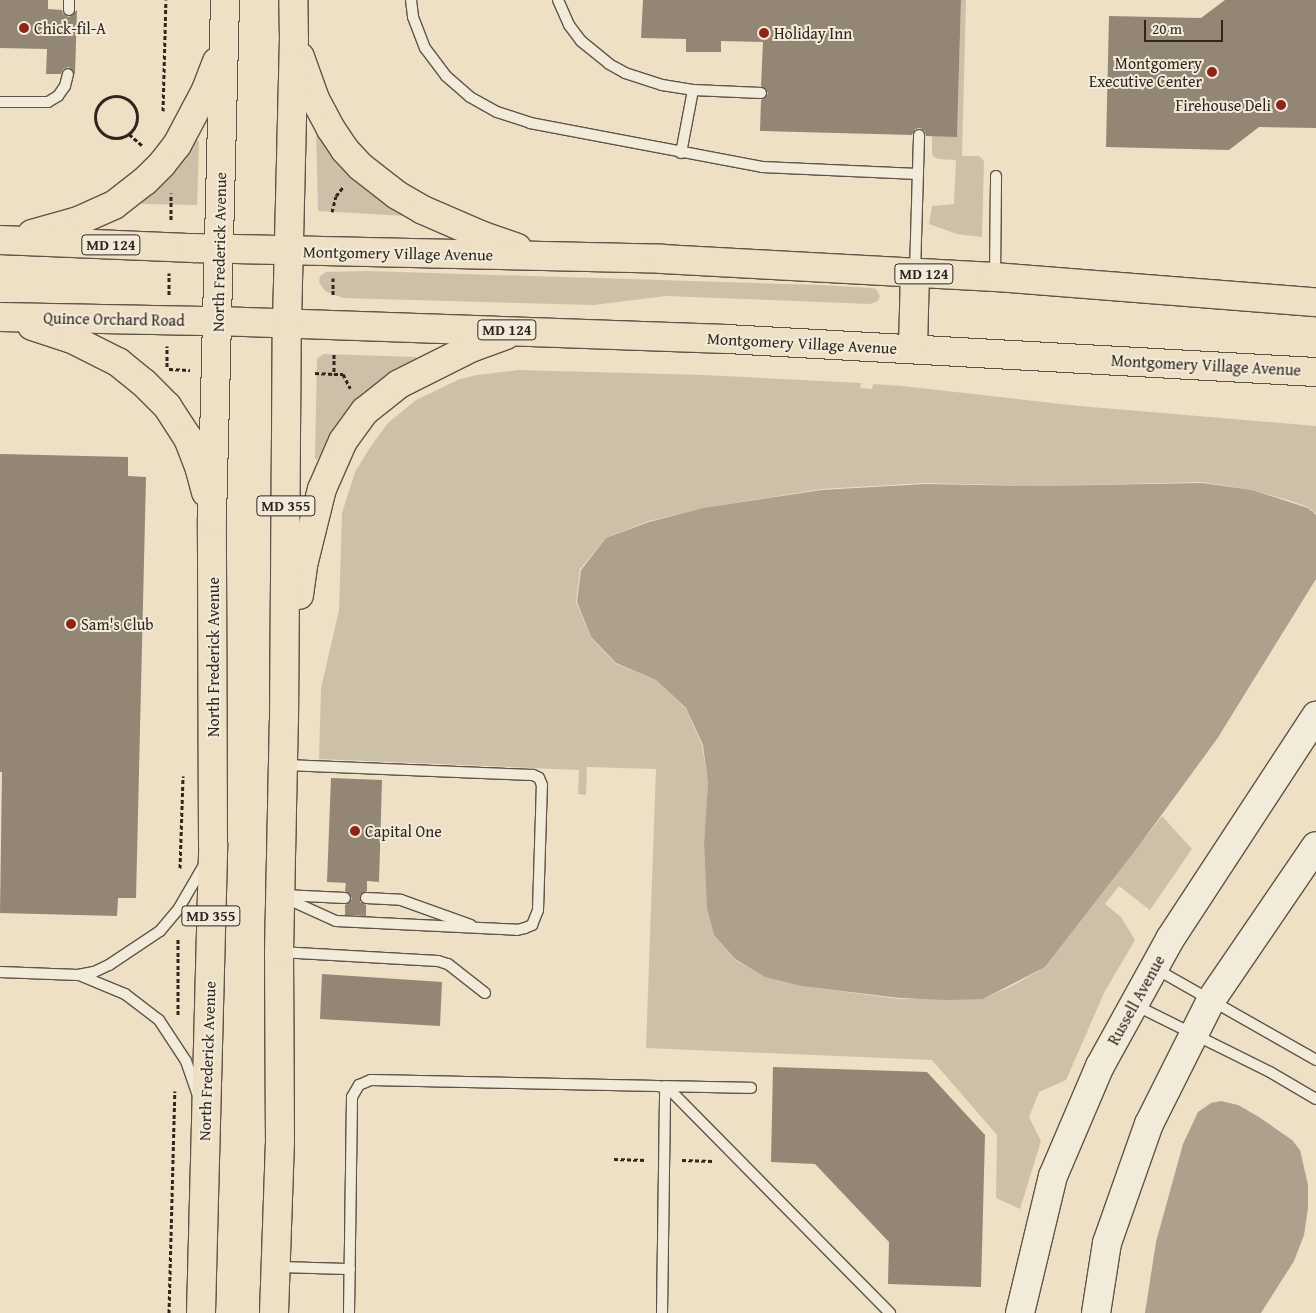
<!DOCTYPE html>
<style>
body{margin:0}
#map{position:relative;width:1316px;height:1313px;overflow:hidden;background:#ede0c4;font-family:"Gentium Book Plus",serif}
div>[style]{position:absolute}
.green>*{inset:0;background:#cdc0a8}
.water>*{inset:0;background:#ada08c}
.building>*{inset:0;background:#938675}
.path>*{height:3px;margin-top:-1.5px;transform-origin:0;background:repeating-linear-gradient(90deg,#312520 0 4px,transparent 0 6.5px)}
.path>.ring{margin:-1.5px;padding:0;box-sizing:content-box;background:none;border:3px solid #312520;border-radius:50%}
.roads{filter:drop-shadow(1px 0 #605449) drop-shadow(-1px 0 #605449) drop-shadow(0 1px #605449) drop-shadow(0 -1px #605449)}
.lane>*{height:10px;margin:-5px;padding:0 5px;transform-origin:5px;border-radius:5px;background:#f3ebd9}
.secondary>*{height:28px;margin:-14px;padding:0 14px;transform-origin:14px;border-radius:14px;background:#f3ebd9}
.primary>*{height:28px;margin:-14px;padding:0 14px;transform-origin:14px;border-radius:14px;background:#ede0c4}
.dots>*{width:14px;height:14px;translate:-50% -50%;box-sizing:border-box;border:2px solid #f3ebd9;border-radius:50%}
span{translate:-50% -50%;white-space:nowrap;text-align:center;line-height:1.15;-webkit-text-stroke:4px #f3ebd9;paint-order:stroke}
.shield-label span{padding:1px 4px;background:#f3ebd9;border:1px solid;border-radius:4px;-webkit-text-stroke-width:0}
.shield-label{font-size:15px;color:#312520;font-weight:700}
.poi-label{font-size:16px;color:#312520}
.left{translate:0 -50%;text-align:left}
.right{translate:-100% -50%;text-align:right}
.street-label{font-size:16px;color:#312520}
.scale{position:absolute;left:1144px;top:20px;width:79px;height:22px;box-sizing:border-box;border:2px solid #312520;border-top:0;padding-left:6px;font-size:15px;line-height:18px;white-space:nowrap;color:#312520;-webkit-text-stroke:4px #f3ebd9;paint-order:stroke}
</style>
<div id="map">
<div class="green">
<div style="clip-path:polygon(961px 0,966px 0,962px 156px,979px 156px,984px 161px,982px 237px,957px 234px,929px 224px,932px 206px,954px 204px,956px 160px,938px 159px,933px 156px,932px 151px,932px 136px,957px 136px)"></div>
<div style="clip-path:polygon(316px 128px,406px 216px,318px 211px)"></div>
<div style="clip-path:polygon(196px 139px,199px 142px,197px 205px,142px 204px,141px 200px)"></div>
<div style="clip-path:polygon(368px 271px,820px 285px,871px 288px,876px 289px,880px 296px,878px 301px,870px 304px,666px 296px,594px 305px,519px 303px,343px 298px,325px 291px,319px 282px,320px 276px,326px 272px)"></div>
<div style="clip-path:polygon(323px 354px,416px 357px,418px 360px,332px 435px,317px 460px,315px 458px,317px 359px)"></div>
<div style="clip-path:polygon(518px 370px,703px 375px,861px 383px,860px 388px,872px 389px,873px 384px,902px 386px,1079px 406px,1316px 426px,1316px 514px,1308px 507px,1291px 501px,1252px 490px,1202px 482px,1039px 486px,925px 483px,822px 489px,704px 508px,649px 521px,606px 538px,580px 569px,576px 602px,591px 638px,616px 664px,656px 680px,686px 709px,702px 745px,708px 783px,704px 843px,707px 909px,714px 935px,735px 960px,765px 977px,801px 986px,900px 999px,983px 999px,1014px 985px,1045px 967px,1162px 816px,1192px 849px,1150px 910px,1119px 886px,1105px 904px,1121px 917px,1135px 940px,1105px 991px,1066px 1080px,1039px 1092px,1029px 1117px,1041px 1141px,1020px 1209px,996px 1198px,997px 1135px,932px 1060px,646px 1048px,656px 769px,587px 767px,586px 795px,578px 794px,579px 770px,319px 759px,321px 688px,339px 610px,342px 513px,355px 472px,371px 446px,388px 423px,416px 400px,460px 379px,477px 375px)"></div>
</div>
<div class="water">
<div style="clip-path:polygon(1202px 483px,1252px 490px,1308px 508px,1316px 515px,1316px 579px,1217px 739px,1138px 847px,1045px 967px,983px 999px,947px 1000px,900px 998px,801px 986px,765px 977px,735px 959px,714px 935px,707px 909px,704px 843px,708px 783px,703px 745px,686px 708px,656px 680px,616px 663px,591px 637px,577px 602px,581px 570px,606px 538px,649px 522px,703px 508px,822px 490px,925px 484px,1039px 486px)"></div>
<div style="clip-path:polygon(1221px 1101px,1238px 1105px,1259px 1117px,1292px 1140px,1300px 1150px,1308px 1185px,1308px 1208px,1304px 1235px,1294px 1261px,1261px 1313px,1145px 1313px,1156px 1242px,1183px 1144px,1198px 1112px,1211px 1103px)"></div>
</div>
<div class="building">
<div style="clip-path:polygon(0 0,48px 0,48px 9px,62px 10px,63px 14px,69px 17px,77px 10px,75px 75px,69px 67px,63px 69px,61px 74px,46px 74px,47px 49px,0 48px)"></div>
<div style="clip-path:polygon(643px 0,961px 0,957px 137px,926px 136px,925px 131px,920px 128px,915px 129px,912px 135px,760px 131px,761px 100px,766px 97px,768px 93px,761px 86px,763px 42px,721px 41px,721px 52px,686px 52px,686px 39px,641px 38px)"></div>
<div style="clip-path:polygon(1225px 0,1316px 0,1316px 128px,1259px 127px,1229px 150px,1106px 147px,1109px 16px,1201px 18px)"></div>
<div style="clip-path:polygon(0 454px,128px 457px,128px 476px,146px 477px,136px 898px,118px 898px,117px 916px,0 913px,2px 772px,0 772px)"></div>
<div style="clip-path:polygon(331px 778px,382px 780px,379px 882px,367px 881px,367px 891px,360px 895px,360px 902px,366px 905px,366px 916px,345px 915px,345px 905px,350px 902px,352px 898px,345px 891px,346px 883px,327px 882px)"></div>
<div style="clip-path:polygon(322px 974px,442px 982px,440px 1026px,320px 1019px)"></div>
<div style="clip-path:polygon(773px 1067px,927px 1072px,985px 1135px,981px 1287px,888px 1284px,889px 1242px,815px 1164px,771px 1162px)"></div>
</div>
<div class="path">
<div class="ring" style="left:95px;top:96px;width:39px;height:39px"></div>
<div style="left:163px;top:111px;width:111px;rotate:-88.5deg"></div>
<div style="left:129px;top:134px;width:18px;rotate:41deg"></div>
<div style="left:332px;top:212px;width:16px;rotate:-76deg"></div>
<div style="left:336px;top:196px;width:11px;rotate:-52deg"></div>
<div style="left:171px;top:220px;width:27px;rotate:-90deg"></div>
<div style="left:333px;top:278px;width:18px;rotate:90deg"></div>
<div style="left:169px;top:295px;width:22px;rotate:-90deg"></div>
<div style="left:334px;top:354px;width:20px;rotate:90deg"></div>
<div style="left:334px;top:374px;width:9px"></div>
<div style="left:343px;top:374px;width:16px;rotate:63deg"></div>
<div style="left:167px;top:367px;width:21px;rotate:-90deg"></div>
<div style="left:169px;top:369px;width:21px;rotate:3deg"></div>
<div style="left:315px;top:373px;width:19px;rotate:3deg"></div>
<div style="left:180px;top:868px;width:92px;rotate:-88.1deg"></div>
<div style="left:178px;top:1015px;width:76px;rotate:-90deg"></div>
<div style="left:614px;top:1159px;width:32px;rotate:2deg"></div>
<div style="left:682px;top:1160px;width:31px;rotate:2deg"></div>
<div style="left:169px;top:1313px;width:222px;rotate:-88.5deg"></div>
</div>
<div class="roads">
<div class="lane">
<div style="left:411px;top:0;width:17px;rotate:83deg"></div>
<div style="left:413px;top:17px;width:33px;rotate:69deg"></div>
<div style="left:425px;top:48px;width:35px;rotate:53deg"></div>
<div style="left:446px;top:76px;width:32px;rotate:41deg"></div>
<div style="left:470px;top:97px;width:31px;rotate:29deg"></div>
<div style="left:497px;top:112px;width:35px;rotate:18deg"></div>
<div style="left:530px;top:123px;width:236px;rotate:10.7deg"></div>
<div style="left:762px;top:167px;width:156px;rotate:2.6deg"></div>
<div style="left:558px;top:0;width:27px;rotate:66deg"></div>
<div style="left:569px;top:25px;width:20px;rotate:53deg"></div>
<div style="left:581px;top:41px;width:36px;rotate:39deg"></div>
<div style="left:609px;top:64px;width:18px;rotate:29deg"></div>
<div style="left:625px;top:73px;width:39px;rotate:18deg"></div>
<div style="left:662px;top:85px;width:31px;rotate:9deg"></div>
<div style="left:693px;top:90px;width:68px;rotate:2.5deg"></div>
<div style="left:69px;top:10px;width:10px;rotate:-90deg"></div>
<div style="left:0;top:102px;width:48px"></div>
<div style="left:48px;top:102px;width:12px;rotate:-31deg"></div>
<div style="left:58px;top:96px;width:12px;rotate:-55deg"></div>
<div style="left:65px;top:86px;width:12px;rotate:-76deg"></div>
<div style="left:681px;top:153px;width:64px;rotate:-79.2deg"></div>
<div style="left:915px;top:272px;width:137px;rotate:-88.3deg"></div>
<div style="left:995px;top:276px;width:100px;rotate:-89.4deg"></div>
<div style="left:283px;top:895px;width:62px;rotate:2.8deg"></div>
<div style="left:283px;top:897px;width:58px;rotate:24.4deg"></div>
<div style="left:336px;top:921px;width:181px;rotate:2.8deg"></div>
<div style="left:517px;top:930px;width:8px;rotate:-14deg"></div>
<div style="left:525px;top:928px;width:8px;rotate:-23deg"></div>
<div style="left:532px;top:925px;width:16px;rotate:-68deg"></div>
<div style="left:538px;top:910px;width:125px;rotate:-88.2deg"></div>
<div style="left:542px;top:785px;width:8px;rotate:-113deg"></div>
<div style="left:539px;top:778px;width:7px;rotate:-153deg"></div>
<div style="left:533px;top:775px;width:249px;rotate:-177.7deg"></div>
<div style="left:366px;top:898px;width:35px;rotate:3deg"></div>
<div style="left:401px;top:900px;width:74px;rotate:19.7deg"></div>
<div style="left:280px;top:952px;width:158px;rotate:3.3deg"></div>
<div style="left:438px;top:961px;width:10px;rotate:17deg"></div>
<div style="left:448px;top:964px;width:47px;rotate:38.1deg"></div>
<div style="left:1156px;top:969px;width:184px;rotate:29.6deg"></div>
<div style="left:0;top:972px;width:78px;rotate:2.2deg"></div>
<div style="left:78px;top:975px;width:16px;rotate:-11deg"></div>
<div style="left:94px;top:972px;width:17px;rotate:-25deg"></div>
<div style="left:109px;top:965px;width:61px;rotate:-33.7deg"></div>
<div style="left:160px;top:931px;width:30px;rotate:-50deg"></div>
<div style="left:179px;top:908px;width:50px;rotate:-59.8deg"></div>
<div style="left:79px;top:975px;width:50px;rotate:22.4deg"></div>
<div style="left:125px;top:994px;width:43px;rotate:37.4deg"></div>
<div style="left:159px;top:1020px;width:49px;rotate:56.6deg"></div>
<div style="left:186px;top:1061px;width:34px;rotate:71deg"></div>
<div style="left:1135px;top:1005px;width:151px;rotate:26.4deg"></div>
<div style="left:1270px;top:1072px;width:53px;rotate:30.4deg"></div>
<div style="left:664px;top:1086px;width:87px;rotate:1.3deg"></div>
<div style="left:277px;top:1267px;width:73px;rotate:1.6deg"></div>
<div style="left:349px;top:1313px;width:216px;rotate:-89.2deg"></div>
<div style="left:352px;top:1097px;width:14px;rotate:-60deg"></div>
<div style="left:359px;top:1085px;width:13px;rotate:-23deg"></div>
<div style="left:371px;top:1080px;width:287px;rotate:1.2deg"></div>
<div style="left:658px;top:1086px;width:11px;rotate:15deg"></div>
<div style="left:669px;top:1089px;width:315px;rotate:45.4deg"></div>
<div style="left:662px;top:1313px;width:226px;rotate:-89.2deg"></div>
</div>
<div class="secondary">
<div style="left:1020px;top:1313px;width:141px;rotate:-76.5deg"></div>
<div style="left:1053px;top:1176px;width:120px;rotate:-66.9deg"></div>
<div style="left:1100px;top:1066px;width:145px;rotate:-61.1deg"></div>
<div style="left:1170px;top:939px;width:267px;rotate:-56.8deg"></div>
<div style="left:1096px;top:1313px;width:71px;rotate:-81.1deg"></div>
<div style="left:1107px;top:1243px;width:126px;rotate:-70.6deg"></div>
<div style="left:1149px;top:1124px;width:139px;rotate:-63.4deg"></div>
<div style="left:1211px;top:1000px;width:186px;rotate:-55.7deg"></div>
</div>
<div class="primary">
<div style="left:300px;top:57px;width:45px;rotate:70.3deg"></div>
<div style="left:315px;top:99px;width:34px;rotate:62deg"></div>
<div style="left:331px;top:129px;width:25px;rotate:56deg"></div>
<div style="left:345px;top:150px;width:23px;rotate:47deg"></div>
<div style="left:361px;top:167px;width:46px;rotate:37.9deg"></div>
<div style="left:397px;top:195px;width:30px;rotate:30deg"></div>
<div style="left:423px;top:210px;width:65px;rotate:23.4deg"></div>
<div style="left:483px;top:236px;width:36px;rotate:19deg"></div>
<div style="left:32px;top:234px;width:48px;rotate:-15.8deg"></div>
<div style="left:78px;top:221px;width:39px;rotate:-24deg"></div>
<div style="left:114px;top:205px;width:39px;rotate:-38deg"></div>
<div style="left:145px;top:181px;width:24px;rotate:-45deg"></div>
<div style="left:162px;top:164px;width:24px;rotate:-52deg"></div>
<div style="left:177px;top:145px;width:62px;rotate:-62.2deg"></div>
<div style="left:206px;top:90px;width:30px;rotate:-69deg"></div>
<div style="left:0;top:240px;width:194px;rotate:2.4deg"></div>
<div style="left:194px;top:248px;width:468px;rotate:1.3deg"></div>
<div style="left:662px;top:259px;width:333px;rotate:3.1deg"></div>
<div style="left:995px;top:277px;width:322px;rotate:4.5deg"></div>
<div style="left:0;top:317px;width:217px;rotate:1.1deg"></div>
<div style="left:217px;top:321px;width:510px;rotate:2.02deg"></div>
<div style="left:727px;top:339px;width:590px;rotate:3.21deg"></div>
<div style="left:32px;top:326px;width:40px;rotate:18deg"></div>
<div style="left:70px;top:338px;width:54px;rotate:26.6deg"></div>
<div style="left:118px;top:362px;width:33px;rotate:39deg"></div>
<div style="left:144px;top:383px;width:33px;rotate:45deg"></div>
<div style="left:167px;top:406px;width:38px;rotate:57deg"></div>
<div style="left:188px;top:438px;width:34px;rotate:69deg"></div>
<div style="left:200px;top:470px;width:23px;rotate:75deg"></div>
<div style="left:913px;top:348px;width:75px;rotate:-88.5deg"></div>
<div style="left:299px;top:595px;width:34px;rotate:-82deg"></div>
<div style="left:304px;top:561px;width:74px;rotate:-76deg"></div>
<div style="left:322px;top:489px;width:52px;rotate:-66.4deg"></div>
<div style="left:343px;top:441px;width:37px;rotate:-54deg"></div>
<div style="left:365px;top:411px;width:43px;rotate:-38.5deg"></div>
<div style="left:399px;top:384px;width:83px;rotate:-26.6deg"></div>
<div style="left:473px;top:347px;width:35px;rotate:-20deg"></div>
<div style="left:201px;top:1313px;width:469px;rotate:-88.5deg"></div>
<div style="left:213px;top:844px;width:326px;rotate:-90.2deg"></div>
<div style="left:212px;top:518px;width:518px;rotate:-88.56deg"></div>
<div style="left:274px;top:1313px;width:171px;rotate:-88deg"></div>
<div style="left:280px;top:1142px;width:190px;rotate:-90.3deg"></div>
<div style="left:279px;top:952px;width:231px;rotate:-88.8deg"></div>
<div style="left:284px;top:721px;width:398px;rotate:-89.6deg"></div>
<div style="left:287px;top:323px;width:284px;rotate:-88.6deg"></div>
<div style="left:294px;top:39px;width:39px;rotate:-91deg"></div>
</div>
</div>
<div class="dots">
<div style="left:24px;top:28px;background:#8f2418"></div>
<div style="left:764px;top:33px;background:#8f2418"></div>
<div style="left:1212px;top:72px;background:#8f2418"></div>
<div style="left:1281px;top:105px;background:#8f2418"></div>
<div style="left:71px;top:624px;background:#8f2418"></div>
<div style="left:355px;top:831px;background:#8f2418"></div>
</div>
<div class="shield-label">
<span style="left:111px;top:245px">MD 124</span>
<span style="left:924px;top:274px">MD 124</span>
<span style="left:507px;top:330px">MD 124</span>
<span style="left:286px;top:506px">MD 355</span>
<span style="left:211px;top:916px">MD 355</span>
</div>
<div class="poi-label">
<span class="left" style="left:34px;top:28px">Chick-fil-A</span>
<span class="left" style="left:774px;top:33px">Holiday Inn</span>
<span class="right" style="left:1202px;top:72px">Montgomery<br>Executive Center</span>
<span class="right" style="left:1271px;top:105px">Firehouse Deli</span>
<span class="left" style="left:81px;top:624px">Sam's Club</span>
<span class="left" style="left:365px;top:831px">Capital One</span>
</div>
<div class="street-label">
<span style="left:219px;top:252px;rotate:-89deg">North Frederick Avenue</span>
<span style="left:398px;top:253px;rotate:1deg">Montgomery Village Avenue</span>
<span style="left:114px;top:319px;rotate:1deg">Quince Orchard Road</span>
<span style="left:802px;top:343px;rotate:3deg">Montgomery Village Avenue</span>
<span style="left:1206px;top:365px;rotate:3deg">Montgomery Village Avenue</span>
<span style="left:213px;top:657px;rotate:-90deg">North Frederick Avenue</span>
<span style="left:1136px;top:1000px;rotate:-61deg">Russell Avenue</span>
<span style="left:207px;top:1061px;rotate:-88deg">North Frederick Avenue</span>
</div>
<div class="scale">20 m</div>
</div>
